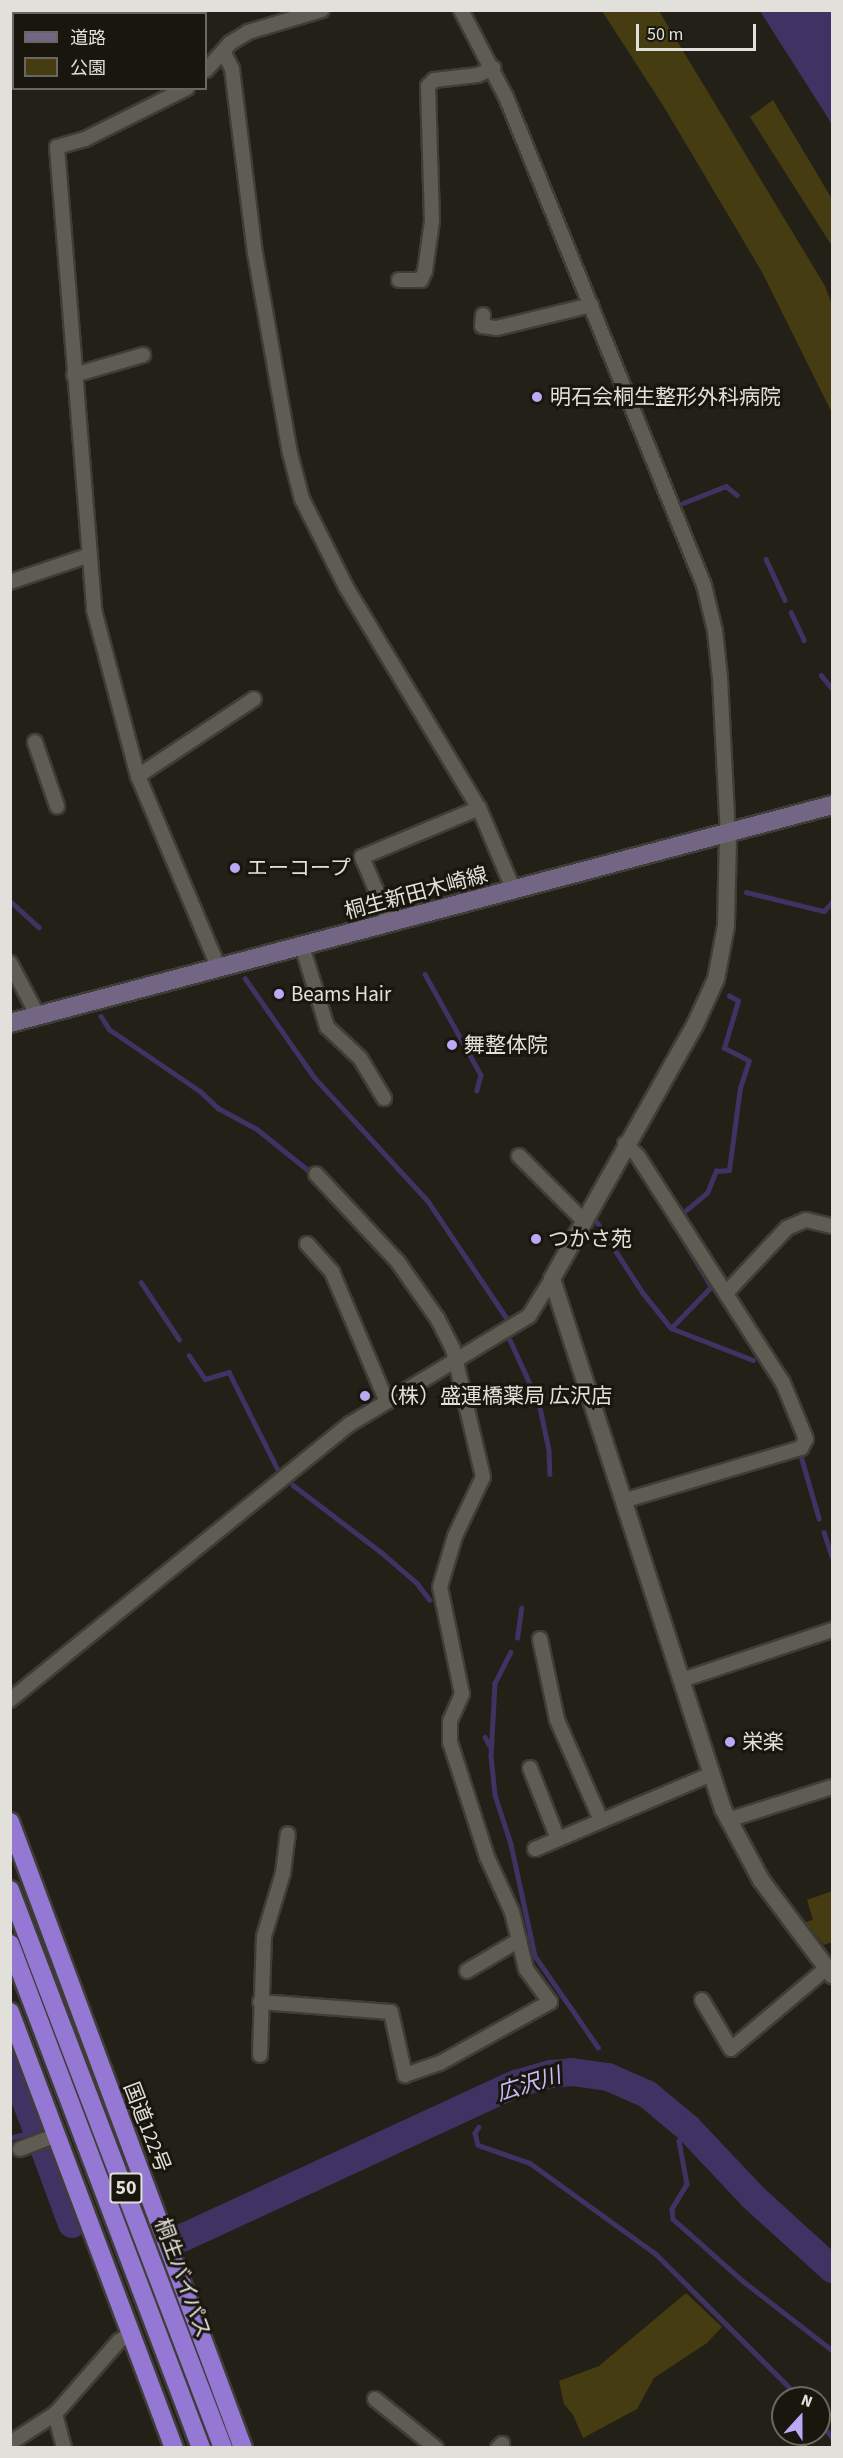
<!DOCTYPE html>
<meta charset="utf-8">
<style>
body{margin:0}
#map{position:relative;width:843px;height:2458px;overflow:hidden;background:#222017;font-family:"Source Sans 3","Noto Sans JP",sans-serif}
div>[style]{position:absolute}
.green>*{inset:0;background:#463c11}
.water>*{inset:0;background:#403262}
.stream>*{height:4.5px;margin:-2.25px;padding:0 2.25px;transform-origin:2.25px;border-radius:2.25px;background:#403262}
.river>*{height:28px;margin:-14px;padding:0 14px;transform-origin:14px;border-radius:14px;background:#403262}
.roads{filter:drop-shadow(2px 0 #3e3d37) drop-shadow(-2px 0 #3e3d37) drop-shadow(0 2px #3e3d37) drop-shadow(0 -2px #3e3d37)}
.minor>*{height:14px;margin:-7px;padding:0 7px;transform-origin:7px;border-radius:7px;background:#5f5c53}
.tertiary>*{height:16px;margin:-8px;padding:0 8px;transform-origin:8px;border-radius:8px;background:#5f5c53}
.secondary>*{height:18px;margin:-9px;padding:0 9px;transform-origin:9px;border-radius:9px;background:#736684}
.trunk>*{height:18px;margin:-9px;padding:0 9px;transform-origin:9px;border-radius:9px;background:#9478d4}
.dots>*{width:16px;height:16px;translate:-50% -50%;box-sizing:border-box;border:3px solid #19160e;border-radius:50%}
span{translate:-50% -50%;white-space:nowrap;text-align:center;line-height:1.15;-webkit-text-stroke:6px #19160e;paint-order:stroke}
.shield-label span{padding:2px 4px;background:#19160e;border:2px solid;border-radius:4px;-webkit-text-stroke-width:0}
.shield-label{font-size:20px;color:#e1e0da;font-weight:700}
.poi-label{font-size:21px;color:#e1e0da}
.left{translate:0 -50%;text-align:left}
.street-label{font-size:21px;color:#e1e0da}
.water-label{font-size:22px;color:#c9baf9;font-style:italic}
.frame{position:absolute;inset:0;border:12px solid #e1e0da;pointer-events:none}
.legend{position:absolute;left:12px;top:12px;width:195px;height:78px;box-sizing:border-box;background:#19160e;border:2px solid #696760;margin:0;padding:8px 10px;list-style:none;font-size:18px;color:#e1e0da}
.legend li{display:flex;align-items:center;gap:12px;height:30px}
.legend b{width:30px;border:2px solid #696760}
.north{position:absolute;left:771px;top:2386px;width:60px;height:60px;box-sizing:border-box;background:#19160e;border:2px solid #696760;border-radius:50%;rotate:21deg;font-size:16px;font-weight:700;line-height:24px;text-align:center;color:#e1e0da}
.north::after{content:'';display:block;margin:auto;width:21px;height:27px;background:#bca9f5;clip-path:polygon(50% 0,100% 100%,50% 72%,0 100%)}
.scale{position:absolute;left:636px;top:24px;width:120px;height:27px;box-sizing:border-box;border:3px solid #e1e0da;border-top:0;padding-left:8px;font-size:18px;line-height:21px;white-space:nowrap;color:#e1e0da;-webkit-text-stroke:4px #19160e;paint-order:stroke}
</style>
<div id="map">
<div class="green">
<div style="clip-path:polygon(602px 11px,659px 11px,825px 286px,832px 304px,832px 413px,762px 272px,664px 107px)"></div>
<div style="clip-path:polygon(773px 100px,832px 199px,832px 246px,750px 117px)"></div>
<div style="clip-path:polygon(832px 1891px,832px 1942px,824px 1945px,805px 1922px,813px 1920px,807px 1900px)"></div>
<div style="clip-path:polygon(686px 2293px,722px 2327px,707px 2343px,654px 2378px,637px 2409px,583px 2438px,573px 2415px,564px 2404px,559px 2381px,599px 2366px)"></div>
</div>
<div class="water">
<div style="clip-path:polygon(760px 11px,832px 11px,832px 127px,830px 121px)"></div>
</div>
<div class="stream">
<div style="left:683px;top:503px;width:46px;rotate:-21.6deg"></div>
<div style="left:726px;top:486px;width:14px;rotate:39deg"></div>
<div style="left:766px;top:559px;width:45px;rotate:65.1deg"></div>
<div style="left:791px;top:612px;width:31px;rotate:65deg"></div>
<div style="left:821px;top:675px;width:17px;rotate:50deg"></div>
<div style="left:746px;top:892px;width:80px;rotate:13.7deg"></div>
<div style="left:824px;top:911px;width:12px;rotate:-48deg"></div>
<div style="left:10px;top:901px;width:39px;rotate:42deg"></div>
<div style="left:425px;top:974px;width:115px;rotate:61deg"></div>
<div style="left:481px;top:1075px;width:16px;rotate:105deg"></div>
<div style="left:245px;top:978px;width:121px;rotate:55.1deg"></div>
<div style="left:314px;top:1077px;width:168px;rotate:47.4deg"></div>
<div style="left:428px;top:1201px;width:140px;rotate:56.1deg"></div>
<div style="left:101px;top:1016px;width:15px;rotate:58deg"></div>
<div style="left:109px;top:1029px;width:110px;rotate:34.3deg"></div>
<div style="left:200px;top:1091px;width:25px;rotate:43deg"></div>
<div style="left:218px;top:1108px;width:44px;rotate:28.3deg"></div>
<div style="left:257px;top:1129px;width:65px;rotate:38.8deg"></div>
<div style="left:684px;top:1212px;width:30px;rotate:-40deg"></div>
<div style="left:707px;top:1193px;width:24px;rotate:-68deg"></div>
<div style="left:716px;top:1171px;width:13px;rotate:-4deg"></div>
<div style="left:729px;top:1170px;width:83px;rotate:-82.4deg"></div>
<div style="left:740px;top:1088px;width:28px;rotate:-72deg"></div>
<div style="left:749px;top:1061px;width:28px;rotate:-153deg"></div>
<div style="left:724px;top:1048px;width:49px;rotate:-73.4deg"></div>
<div style="left:738px;top:1001px;width:10px;rotate:-151deg"></div>
<div style="left:597px;top:1222px;width:85px;rotate:57.1deg"></div>
<div style="left:643px;top:1293px;width:45px;rotate:51.3deg"></div>
<div style="left:671px;top:1328px;width:88px;rotate:21.3deg"></div>
<div style="left:141px;top:1282px;width:69px;rotate:56.3deg"></div>
<div style="left:671px;top:1328px;width:57px;rotate:-45.7deg"></div>
<div style="left:711px;top:1287px;width:74px;rotate:-121.1deg"></div>
<div style="left:510px;top:1340px;width:69px;rotate:65.3deg"></div>
<div style="left:539px;top:1403px;width:48px;rotate:78deg"></div>
<div style="left:549px;top:1450px;width:24px;rotate:88deg"></div>
<div style="left:189px;top:1355px;width:29px;rotate:56deg"></div>
<div style="left:205px;top:1379px;width:25px;rotate:-16deg"></div>
<div style="left:229px;top:1372px;width:107px;rotate:63.4deg"></div>
<div style="left:801px;top:1456px;width:65px;rotate:73.8deg"></div>
<div style="left:293px;top:1485px;width:111px;rotate:37.3deg"></div>
<div style="left:381px;top:1552px;width:48px;rotate:40.7deg"></div>
<div style="left:417px;top:1583px;width:21px;rotate:53deg"></div>
<div style="left:824px;top:1532px;width:25px;rotate:72deg"></div>
<div style="left:517px;top:1638px;width:30px;rotate:-82deg"></div>
<div style="left:511px;top:1652px;width:35px;rotate:117deg"></div>
<div style="left:495px;top:1683px;width:73px;rotate:93.1deg"></div>
<div style="left:491px;top:1756px;width:39px;rotate:84deg"></div>
<div style="left:495px;top:1795px;width:52px;rotate:71.9deg"></div>
<div style="left:511px;top:1844px;width:115px;rotate:77.9deg"></div>
<div style="left:535px;top:1956px;width:111px;rotate:55.3deg"></div>
<div style="left:485px;top:1737px;width:13px;rotate:61deg"></div>
<div style="left:479px;top:2127px;width:7px;rotate:124deg"></div>
<div style="left:475px;top:2133px;width:12px;rotate:76deg"></div>
<div style="left:478px;top:2145px;width:55px;rotate:19.1deg"></div>
<div style="left:530px;top:2163px;width:155px;rotate:35.8deg"></div>
<div style="left:656px;top:2254px;width:204px;rotate:45deg"></div>
<div style="left:688px;top:2128px;width:16px;rotate:125deg"></div>
<div style="left:679px;top:2141px;width:44px;rotate:79.5deg"></div>
<div style="left:687px;top:2184px;width:29px;rotate:121deg"></div>
<div style="left:672px;top:2209px;width:10px;rotate:84deg"></div>
<div style="left:673px;top:2219px;width:94px;rotate:41.5deg"></div>
<div style="left:743px;top:2281px;width:113px;rotate:37.8deg"></div>
<div style="left:10px;top:2138px;width:28px;rotate:-15deg"></div>
<div style="left:819px;top:2420px;width:21px;rotate:53deg"></div>
</div>
<div class="river">
<div style="left:10px;top:2060px;width:80px;rotate:68.9deg"></div>
<div style="left:44px;top:2148px;width:81px;rotate:69.8deg"></div>
<div style="left:182px;top:2238px;width:368px;rotate:-24.8deg"></div>
<div style="left:516px;top:2084px;width:36px;rotate:-16deg"></div>
<div style="left:551px;top:2074px;width:21px;rotate:-5deg"></div>
<div style="left:572px;top:2072px;width:36px;rotate:8deg"></div>
<div style="left:608px;top:2077px;width:43px;rotate:23.6deg"></div>
<div style="left:647px;top:2094px;width:53px;rotate:39.7deg"></div>
<div style="left:688px;top:2128px;width:95px;rotate:46.7deg"></div>
<div style="left:753px;top:2197px;width:107px;rotate:42.3deg"></div>
</div>
<div class="roads">
<div class="minor">
<div style="left:461px;top:10px;width:98px;rotate:62.7deg"></div>
<div style="left:506px;top:97px;width:527px;rotate:67.92deg"></div>
<div style="left:704px;top:585px;width:47px;rotate:76.6deg"></div>
<div style="left:715px;top:631px;width:47px;rotate:83.9deg"></div>
<div style="left:720px;top:678px;width:158px;rotate:87.1deg"></div>
<div style="left:223px;top:51px;width:20px;rotate:63deg"></div>
<div style="left:232px;top:69px;width:185px;rotate:82.9deg"></div>
<div style="left:255px;top:253px;width:203px;rotate:80.1deg"></div>
<div style="left:290px;top:453px;width:48px;rotate:75.4deg"></div>
<div style="left:302px;top:499px;width:98px;rotate:63.4deg"></div>
<div style="left:346px;top:587px;width:258px;rotate:59deg"></div>
<div style="left:479px;top:808px;width:90px;rotate:67.1deg"></div>
<div style="left:206px;top:70px;width:36px;rotate:-48deg"></div>
<div style="left:230px;top:43px;width:21px;rotate:-31deg"></div>
<div style="left:248px;top:32px;width:77px;rotate:-16.6deg"></div>
<div style="left:187px;top:88px;width:114px;rotate:153.4deg"></div>
<div style="left:85px;top:139px;width:29px;rotate:164deg"></div>
<div style="left:57px;top:147px;width:464px;rotate:85.4deg"></div>
<div style="left:94px;top:610px;width:172px;rotate:75.2deg"></div>
<div style="left:138px;top:776px;width:209px;rotate:67.2deg"></div>
<div style="left:399px;top:280px;width:22px"></div>
<div style="left:421px;top:280px;width:10px;rotate:-66deg"></div>
<div style="left:425px;top:271px;width:50px;rotate:-82deg"></div>
<div style="left:432px;top:221px;width:135px;rotate:-91.7deg"></div>
<div style="left:428px;top:86px;width:8px;rotate:-45deg"></div>
<div style="left:434px;top:80px;width:44px;rotate:-6.5deg"></div>
<div style="left:478px;top:75px;width:17px;rotate:-25deg"></div>
<div style="left:483px;top:315px;width:11px;rotate:95deg"></div>
<div style="left:482px;top:326px;width:15px;rotate:8deg"></div>
<div style="left:497px;top:328px;width:97px;rotate:-13.7deg"></div>
<div style="left:74px;top:375px;width:72px;rotate:-16.2deg"></div>
<div style="left:10px;top:582px;width:81px;rotate:-18.7deg"></div>
<div style="left:35px;top:742px;width:68px;rotate:71deg"></div>
<div style="left:138px;top:776px;width:139px;rotate:-33.6deg"></div>
<div style="left:390px;top:923px;width:72px;rotate:-113deg"></div>
<div style="left:362px;top:857px;width:127px;rotate:-22.7deg"></div>
<div style="left:302px;top:946px;width:85px;rotate:72.8deg"></div>
<div style="left:327px;top:1027px;width:45px;rotate:43.2deg"></div>
<div style="left:360px;top:1058px;width:47px;rotate:59deg"></div>
<div style="left:10px;top:963px;width:60px;rotate:62.2deg"></div>
<div style="left:519px;top:1156px;width:89px;rotate:45deg"></div>
<div style="left:307px;top:1244px;width:38px;rotate:48deg"></div>
<div style="left:332px;top:1272px;width:141px;rotate:67.1deg"></div>
<div style="left:726px;top:1293px;width:89px;rotate:-46.8deg"></div>
<div style="left:787px;top:1228px;width:21px;rotate:-23deg"></div>
<div style="left:806px;top:1220px;width:27px;rotate:13deg"></div>
<div style="left:623px;top:1501px;width:186px;rotate:-16.6deg"></div>
<div style="left:801px;top:1448px;width:10px;rotate:-61deg"></div>
<div style="left:806px;top:1439px;width:61px;rotate:-112.3deg"></div>
<div style="left:783px;top:1383px;width:269px;rotate:-122.6deg"></div>
<div style="left:638px;top:1156px;width:18px;rotate:-137deg"></div>
<div style="left:540px;top:1639px;width:83px;rotate:78.1deg"></div>
<div style="left:557px;top:1720px;width:109px;rotate:66.3deg"></div>
<div style="left:682px;top:1680px;width:158px;rotate:-18.4deg"></div>
<div style="left:10px;top:1700px;width:438px;rotate:-39.1deg"></div>
<div style="left:350px;top:1424px;width:209px;rotate:-31.1deg"></div>
<div style="left:529px;top:1316px;width:44px;rotate:-58.1deg"></div>
<div style="left:530px;top:1768px;width:76px;rotate:68.5deg"></div>
<div style="left:728px;top:1820px;width:109px;rotate:-17.6deg"></div>
<div style="left:535px;top:1849px;width:189px;rotate:-23deg"></div>
<div style="left:467px;top:1971px;width:61px;rotate:-30.8deg"></div>
<div style="left:702px;top:2000px;width:57px;rotate:59.4deg"></div>
<div style="left:731px;top:2049px;width:126px;rotate:-40.2deg"></div>
<div style="left:260px;top:2002px;width:131px;rotate:4.4deg"></div>
<div style="left:391px;top:2012px;width:65px;rotate:77.5deg"></div>
<div style="left:405px;top:2075px;width:37px;rotate:-19deg"></div>
<div style="left:440px;top:2063px;width:126px;rotate:-29deg"></div>
<div style="left:550px;top:2002px;width:41px;rotate:-126deg"></div>
<div style="left:526px;top:1969px;width:59px;rotate:-103.8deg"></div>
<div style="left:512px;top:1912px;width:60px;rotate:-114.4deg"></div>
<div style="left:487px;top:1857px;width:121px;rotate:-107.8deg"></div>
<div style="left:450px;top:1742px;width:21px;rotate:-90deg"></div>
<div style="left:450px;top:1721px;width:30px;rotate:-66deg"></div>
<div style="left:462px;top:1694px;width:109px;rotate:-101.6deg"></div>
<div style="left:440px;top:1587px;width:53px;rotate:-73.6deg"></div>
<div style="left:455px;top:1536px;width:65px;rotate:-64.6deg"></div>
<div style="left:483px;top:1477px;width:131px;rotate:-103.2deg"></div>
<div style="left:453px;top:1349px;width:35px;rotate:-117deg"></div>
<div style="left:437px;top:1318px;width:68px;rotate:-124.9deg"></div>
<div style="left:398px;top:1262px;width:120px;rotate:-133deg"></div>
<div style="left:260px;top:2055px;width:119px;rotate:-88.1deg"></div>
<div style="left:264px;top:1936px;width:66px;rotate:-73.2deg"></div>
<div style="left:283px;top:1873px;width:39px;rotate:-83deg"></div>
<div style="left:20px;top:2149px;width:39px;rotate:-21deg"></div>
<div style="left:375px;top:2399px;width:78px;rotate:38.8deg"></div>
<div style="left:55px;top:2414px;width:35px;rotate:75deg"></div>
<div style="left:10px;top:2443px;width:54px;rotate:-32.8deg"></div>
<div style="left:55px;top:2414px;width:97px;rotate:-48.8deg"></div>
<div style="left:119px;top:2341px;width:14px;rotate:-30deg"></div>
<div style="left:498px;top:2448px;width:6px;rotate:-45deg"></div>
</div>
<div class="tertiary">
<div style="left:728px;top:836px;width:90px;rotate:91.3deg"></div>
<div style="left:726px;top:926px;width:54px;rotate:100.7deg"></div>
<div style="left:716px;top:979px;width:51px;rotate:114.5deg"></div>
<div style="left:695px;top:1025px;width:291px;rotate:119.4deg"></div>
<div style="left:552px;top:1279px;width:557px;rotate:72.12deg"></div>
<div style="left:723px;top:1809px;width:81px;rotate:61.8deg"></div>
<div style="left:761px;top:1880px;width:119px;rotate:53.2deg"></div>
</div>
<div class="secondary">
<div style="left:10px;top:1023px;width:850px;rotate:-14.85deg"></div>
</div>
<div class="trunk">
<div style="left:10px;top:1822px;width:668px;rotate:69.58deg"></div>
<div style="left:10px;top:1890px;width:597px;rotate:69.11deg"></div>
<div style="left:10px;top:1944px;width:539px;rotate:69.24deg"></div>
<div style="left:10px;top:2012px;width:466px;rotate:69.4deg"></div>
</div>
</div>
<div class="dots">
<div style="left:537px;top:397px;background:#bca9f5"></div>
<div style="left:235px;top:868px;background:#bca9f5"></div>
<div style="left:279px;top:994px;background:#bca9f5"></div>
<div style="left:452px;top:1045px;background:#bca9f5"></div>
<div style="left:536px;top:1239px;background:#bca9f5"></div>
<div style="left:365px;top:1396px;background:#bca9f5"></div>
<div style="left:730px;top:1742px;background:#bca9f5"></div>
</div>
<div class="shield-label">
<span style="left:126px;top:2188px">50</span>
</div>
<div class="poi-label">
<span class="left" style="left:550px;top:397px">明石会桐生整形外科病院</span>
<span class="left" style="left:247px;top:868px">エーコープ</span>
<span class="left" style="left:291px;top:994px">Beams Hair</span>
<span class="left" style="left:464px;top:1045px">舞整体院</span>
<span class="left" style="left:548px;top:1239px">つかさ苑</span>
<span class="left" style="left:377px;top:1396px">（株）盛運橋薬局 広沢店</span>
<span class="left" style="left:742px;top:1742px">栄楽</span>
</div>
<div class="street-label">
<span style="left:416px;top:893px;rotate:-15deg">桐生新田木崎線</span>
<span style="left:147px;top:2127px;rotate:69deg">国道122号</span>
<span style="left:183px;top:2278px;rotate:70deg">桐生バイパス</span>
</div>
<div class="water-label">
<span style="left:529px;top:2085px;rotate:-17deg">広沢川</span>
</div>
<div class="frame"></div>
<ul class="legend">
<li><b style="height:8px;background:#736684"></b>道路</li>
<li><b style="height:16px;background:#463c11"></b>公園</li>
</ul>
<div class="north">N</div>
<div class="scale">50 m</div>
</div>
